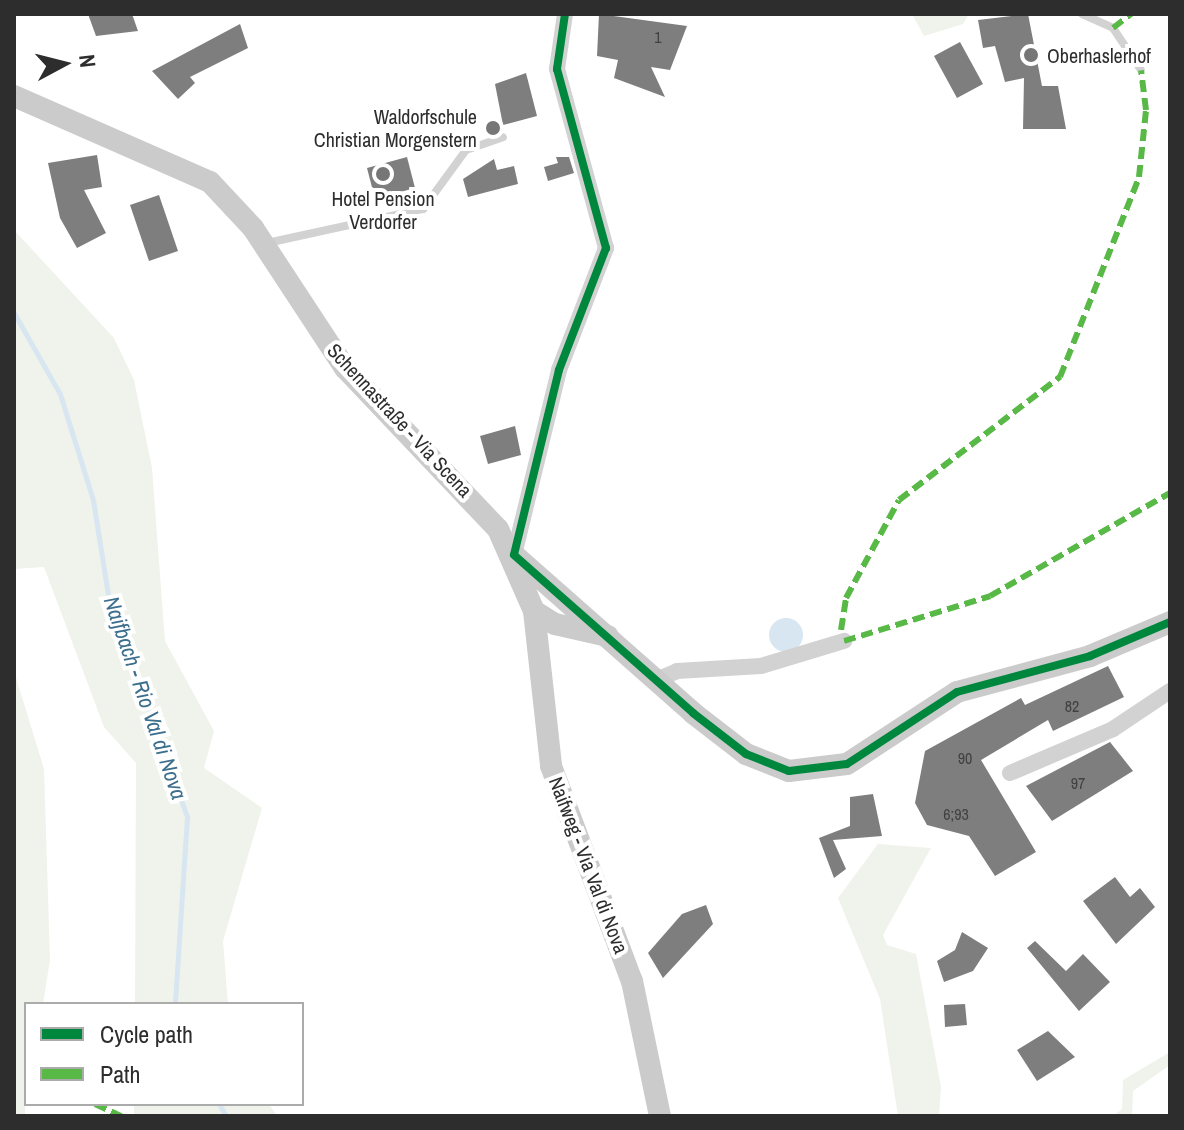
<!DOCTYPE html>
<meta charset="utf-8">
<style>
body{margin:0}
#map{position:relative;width:1184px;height:1130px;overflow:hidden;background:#fff;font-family:"Archivo Narrow",sans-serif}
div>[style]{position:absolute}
.green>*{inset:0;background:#f0f3eb}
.water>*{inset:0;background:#d7e6f0}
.round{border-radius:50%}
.stream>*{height:5px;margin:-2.5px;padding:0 2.5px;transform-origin:2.5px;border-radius:2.5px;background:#d7e6f0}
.building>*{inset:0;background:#7e7e7e}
.lane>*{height:8px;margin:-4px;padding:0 4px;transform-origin:4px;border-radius:4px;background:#d2d2d2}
.street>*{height:16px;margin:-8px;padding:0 8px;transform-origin:8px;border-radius:8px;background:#d2d2d2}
.secondary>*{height:22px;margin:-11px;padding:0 11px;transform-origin:11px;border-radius:11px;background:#cbcbcb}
.quiet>*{height:6px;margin-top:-3px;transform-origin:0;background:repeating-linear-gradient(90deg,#58b947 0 12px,transparent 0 18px)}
.cycleway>*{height:8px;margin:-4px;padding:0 4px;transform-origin:4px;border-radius:4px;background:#00873e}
.dots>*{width:22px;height:22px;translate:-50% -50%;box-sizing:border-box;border:4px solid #fff;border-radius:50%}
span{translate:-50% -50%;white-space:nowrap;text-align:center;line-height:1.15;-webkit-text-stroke:8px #fff;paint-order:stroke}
.number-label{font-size:16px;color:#414141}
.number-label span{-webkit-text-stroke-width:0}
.poi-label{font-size:20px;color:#2d2d2d}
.left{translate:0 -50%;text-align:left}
.right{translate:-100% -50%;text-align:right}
.street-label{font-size:20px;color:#2d2d2d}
.water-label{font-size:22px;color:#3c6e8d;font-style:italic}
.frame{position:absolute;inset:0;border:16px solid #2d2d2d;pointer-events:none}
.legend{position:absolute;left:24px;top:1002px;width:280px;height:104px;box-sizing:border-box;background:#fff;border:2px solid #ababab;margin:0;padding:10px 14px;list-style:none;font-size:24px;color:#2d2d2d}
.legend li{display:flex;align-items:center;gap:16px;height:40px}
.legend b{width:40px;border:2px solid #ababab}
.north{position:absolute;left:24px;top:24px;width:80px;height:80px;-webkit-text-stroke:6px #fff;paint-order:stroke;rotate:83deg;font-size:22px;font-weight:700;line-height:32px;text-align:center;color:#2d2d2d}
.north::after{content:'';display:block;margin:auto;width:28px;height:36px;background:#2d2d2d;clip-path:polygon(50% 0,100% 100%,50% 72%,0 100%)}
</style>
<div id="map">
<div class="green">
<div style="clip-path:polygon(912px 14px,969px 14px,963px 24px,924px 36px)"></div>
<div style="clip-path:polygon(14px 230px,114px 338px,134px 380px,152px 468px,165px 641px,214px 731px,204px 768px,262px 808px,223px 941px,228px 1004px,135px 1004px,136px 763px,104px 727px,44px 567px,14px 569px)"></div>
<div style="clip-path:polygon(14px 671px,44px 769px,50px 960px,43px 1004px,26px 1004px,25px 1116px,14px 1116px)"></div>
<div style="clip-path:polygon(878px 844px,931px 848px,883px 935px,887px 945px,916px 954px,941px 1087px,939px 1116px,898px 1116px,880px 999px,838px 898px)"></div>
<div style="clip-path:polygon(1170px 1052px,1170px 1065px,1133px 1091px,1132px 1116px,1113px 1116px,1122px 1109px,1123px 1080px)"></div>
<div style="clip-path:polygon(134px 1104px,269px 1104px,277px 1116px,134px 1116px)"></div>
</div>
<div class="water">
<div class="round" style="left:769px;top:618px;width:34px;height:34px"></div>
</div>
<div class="stream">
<div style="left:14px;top:313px;width:93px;rotate:60.4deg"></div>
<div style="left:60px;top:394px;width:111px;rotate:72.7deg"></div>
<div style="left:93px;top:500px;width:102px;rotate:81deg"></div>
<div style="left:109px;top:601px;width:230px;rotate:70.1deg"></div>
<div style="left:187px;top:817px;width:187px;rotate:93.7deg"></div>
<div style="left:219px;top:1104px;width:14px;rotate:60deg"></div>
</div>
<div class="building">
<div style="clip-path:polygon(88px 14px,132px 14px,138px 31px,96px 36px)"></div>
<div style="clip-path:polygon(599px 14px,687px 26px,670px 70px,651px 67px,665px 97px,614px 78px,618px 60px,597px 56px)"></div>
<div style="clip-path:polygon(1028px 14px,1042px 86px,1058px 86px,1066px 129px,1023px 129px,1024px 78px,1005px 82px,995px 46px,983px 48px,978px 20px)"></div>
<div style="clip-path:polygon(240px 24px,248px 48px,190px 77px,195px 83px,178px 99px,152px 71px)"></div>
<div style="clip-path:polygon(960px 42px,983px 84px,957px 98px,934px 56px)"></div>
<div style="clip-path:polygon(526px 73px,537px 116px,503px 125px,495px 84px)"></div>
<div style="clip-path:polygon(97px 155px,102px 187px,84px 190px,106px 233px,77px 248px,60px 218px,48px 163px)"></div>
<div style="clip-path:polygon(407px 157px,415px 188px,375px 199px,367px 168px)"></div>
<div style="clip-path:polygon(556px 157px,569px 157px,574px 173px,548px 181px,544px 167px,558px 163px)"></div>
<div style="clip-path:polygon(494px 159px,497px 170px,514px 166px,518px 184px,468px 197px,463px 179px)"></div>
<div style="clip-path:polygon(159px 195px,178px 251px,149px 261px,130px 205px)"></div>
<div style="clip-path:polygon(515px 426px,521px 455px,488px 464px,480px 436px)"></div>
<div style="clip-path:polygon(1108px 666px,1124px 697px,1053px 731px,1048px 720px,981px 760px,1036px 852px,995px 876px,969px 836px,927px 825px,915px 803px,925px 751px,1021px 698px,1025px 705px)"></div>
<div style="clip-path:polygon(1110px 742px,1133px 771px,1052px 821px,1026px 786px)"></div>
<div style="clip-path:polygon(873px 794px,882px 836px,833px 840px,846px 869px,834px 878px,819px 838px,850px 826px,850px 797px)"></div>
<div style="clip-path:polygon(1115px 877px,1130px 897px,1140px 888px,1155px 907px,1116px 944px,1083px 901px)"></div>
<div style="clip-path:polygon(706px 905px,713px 924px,663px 978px,648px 953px,682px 914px)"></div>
<div style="clip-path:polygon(962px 932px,988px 948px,973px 971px,944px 982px,937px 961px,955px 950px)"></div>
<div style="clip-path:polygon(1035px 941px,1066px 971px,1083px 954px,1110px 982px,1079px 1011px,1027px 948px)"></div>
<div style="clip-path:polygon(965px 1004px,967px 1025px,945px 1027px,944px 1005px)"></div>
<div style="clip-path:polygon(1048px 1031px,1075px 1057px,1037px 1081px,1017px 1050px)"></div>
</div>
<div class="lane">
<div style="left:1082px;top:14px;width:34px;rotate:24deg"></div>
<div style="left:1113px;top:28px;width:50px;rotate:56.3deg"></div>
<div style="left:267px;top:243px;width:160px;rotate:-12.3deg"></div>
<div style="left:423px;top:209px;width:73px;rotate:-53.9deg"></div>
<div style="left:466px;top:150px;width:39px;rotate:-19deg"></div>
</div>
<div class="street">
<div style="left:514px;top:555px;width:190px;rotate:-76.3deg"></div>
<div style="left:559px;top:370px;width:131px;rotate:-68.9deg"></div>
<div style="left:606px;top:248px;width:186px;rotate:-105.3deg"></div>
<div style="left:557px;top:69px;width:56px;rotate:-81.7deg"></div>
<div style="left:656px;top:680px;width:23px;rotate:-23deg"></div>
<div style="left:677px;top:671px;width:84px;rotate:-3.4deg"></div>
<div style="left:761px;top:666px;width:87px;rotate:-16.8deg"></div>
<div style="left:1010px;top:773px;width:112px;rotate:-23.1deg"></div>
<div style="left:1113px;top:729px;width:69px;rotate:-33.7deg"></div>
</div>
<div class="secondary">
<div style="left:14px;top:96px;width:214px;rotate:23.7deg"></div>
<div style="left:210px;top:182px;width:63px;rotate:46.9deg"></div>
<div style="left:253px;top:228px;width:168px;rotate:56.7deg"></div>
<div style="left:345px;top:368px;width:222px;rotate:46.5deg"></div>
<div style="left:498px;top:529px;width:90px;rotate:66.3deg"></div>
<div style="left:534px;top:611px;width:156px;rotate:83.7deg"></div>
<div style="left:551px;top:766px;width:230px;rotate:69.4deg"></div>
<div style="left:632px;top:981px;width:138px;rotate:78.3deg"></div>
<div style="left:514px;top:555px;width:239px;rotate:41.4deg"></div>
<div style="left:693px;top:713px;width:67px;rotate:37.7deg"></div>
<div style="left:746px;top:754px;width:46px;rotate:21.6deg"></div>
<div style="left:789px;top:771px;width:58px;rotate:-6.9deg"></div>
<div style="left:847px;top:764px;width:131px;rotate:-33.2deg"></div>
<div style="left:957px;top:692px;width:138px;rotate:-15.1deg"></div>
<div style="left:1090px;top:656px;width:87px;rotate:-23deg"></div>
<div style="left:534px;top:611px;width:25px;rotate:32deg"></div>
<div style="left:555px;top:624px;width:54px;rotate:12.8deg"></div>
</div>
<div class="quiet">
<div style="left:1113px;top:28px;width:23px;rotate:-38deg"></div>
<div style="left:841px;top:630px;width:32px;rotate:-81deg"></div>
<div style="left:846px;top:598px;width:111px;rotate:-61.6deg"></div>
<div style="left:899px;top:500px;width:203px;rotate:-37.4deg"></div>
<div style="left:1060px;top:377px;width:215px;rotate:-68.4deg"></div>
<div style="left:1139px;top:177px;width:67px;rotate:-84deg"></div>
<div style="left:1146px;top:110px;width:40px;rotate:-97.1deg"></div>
<div style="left:844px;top:641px;width:153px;rotate:-17.1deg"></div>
<div style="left:990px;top:596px;width:207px;rotate:-29.8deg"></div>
<div style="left:95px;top:1104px;width:29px;rotate:25deg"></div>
</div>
<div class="cycleway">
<div style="left:565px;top:14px;width:56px;rotate:98.3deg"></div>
<div style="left:557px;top:69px;width:186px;rotate:74.7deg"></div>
<div style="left:606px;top:248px;width:131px;rotate:111.1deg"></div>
<div style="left:559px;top:370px;width:190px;rotate:103.7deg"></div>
<div style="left:514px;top:555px;width:239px;rotate:41.4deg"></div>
<div style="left:693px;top:713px;width:67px;rotate:37.7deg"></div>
<div style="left:746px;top:754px;width:46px;rotate:21.6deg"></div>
<div style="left:789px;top:771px;width:58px;rotate:-6.9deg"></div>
<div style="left:847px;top:764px;width:131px;rotate:-33.2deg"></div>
<div style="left:957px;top:692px;width:138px;rotate:-15.1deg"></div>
<div style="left:1090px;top:656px;width:87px;rotate:-23deg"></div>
</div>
<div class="dots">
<div style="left:1031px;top:55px;background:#767676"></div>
<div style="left:493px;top:128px;background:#767676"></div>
<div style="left:383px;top:174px;background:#767676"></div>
</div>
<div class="number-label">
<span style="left:658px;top:37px">1</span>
<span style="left:1072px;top:706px">82</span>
<span style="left:965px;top:758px">90</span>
<span style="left:1078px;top:783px">97</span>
<span style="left:956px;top:814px">6;93</span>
</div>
<div class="poi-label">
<span class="left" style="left:1047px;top:55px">Oberhaslerhof</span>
<span class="right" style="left:477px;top:128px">Waldorfschule<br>Christian Morgenstern</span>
<span style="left:383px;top:210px">Hotel Pension<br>Verdorfer</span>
</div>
<div class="street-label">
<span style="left:400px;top:420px;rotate:47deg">Schennastraße - Via Scena</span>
<span style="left:589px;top:865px;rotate:69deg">Naifweg - Via Val di Nova</span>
</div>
<div class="water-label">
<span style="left:145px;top:698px;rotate:71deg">Naifbach - Rio Val di Nova</span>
</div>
<div class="frame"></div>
<ul class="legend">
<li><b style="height:10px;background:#00873e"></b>Cycle path</li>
<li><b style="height:10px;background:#58b947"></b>Path</li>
</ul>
<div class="north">N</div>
</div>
